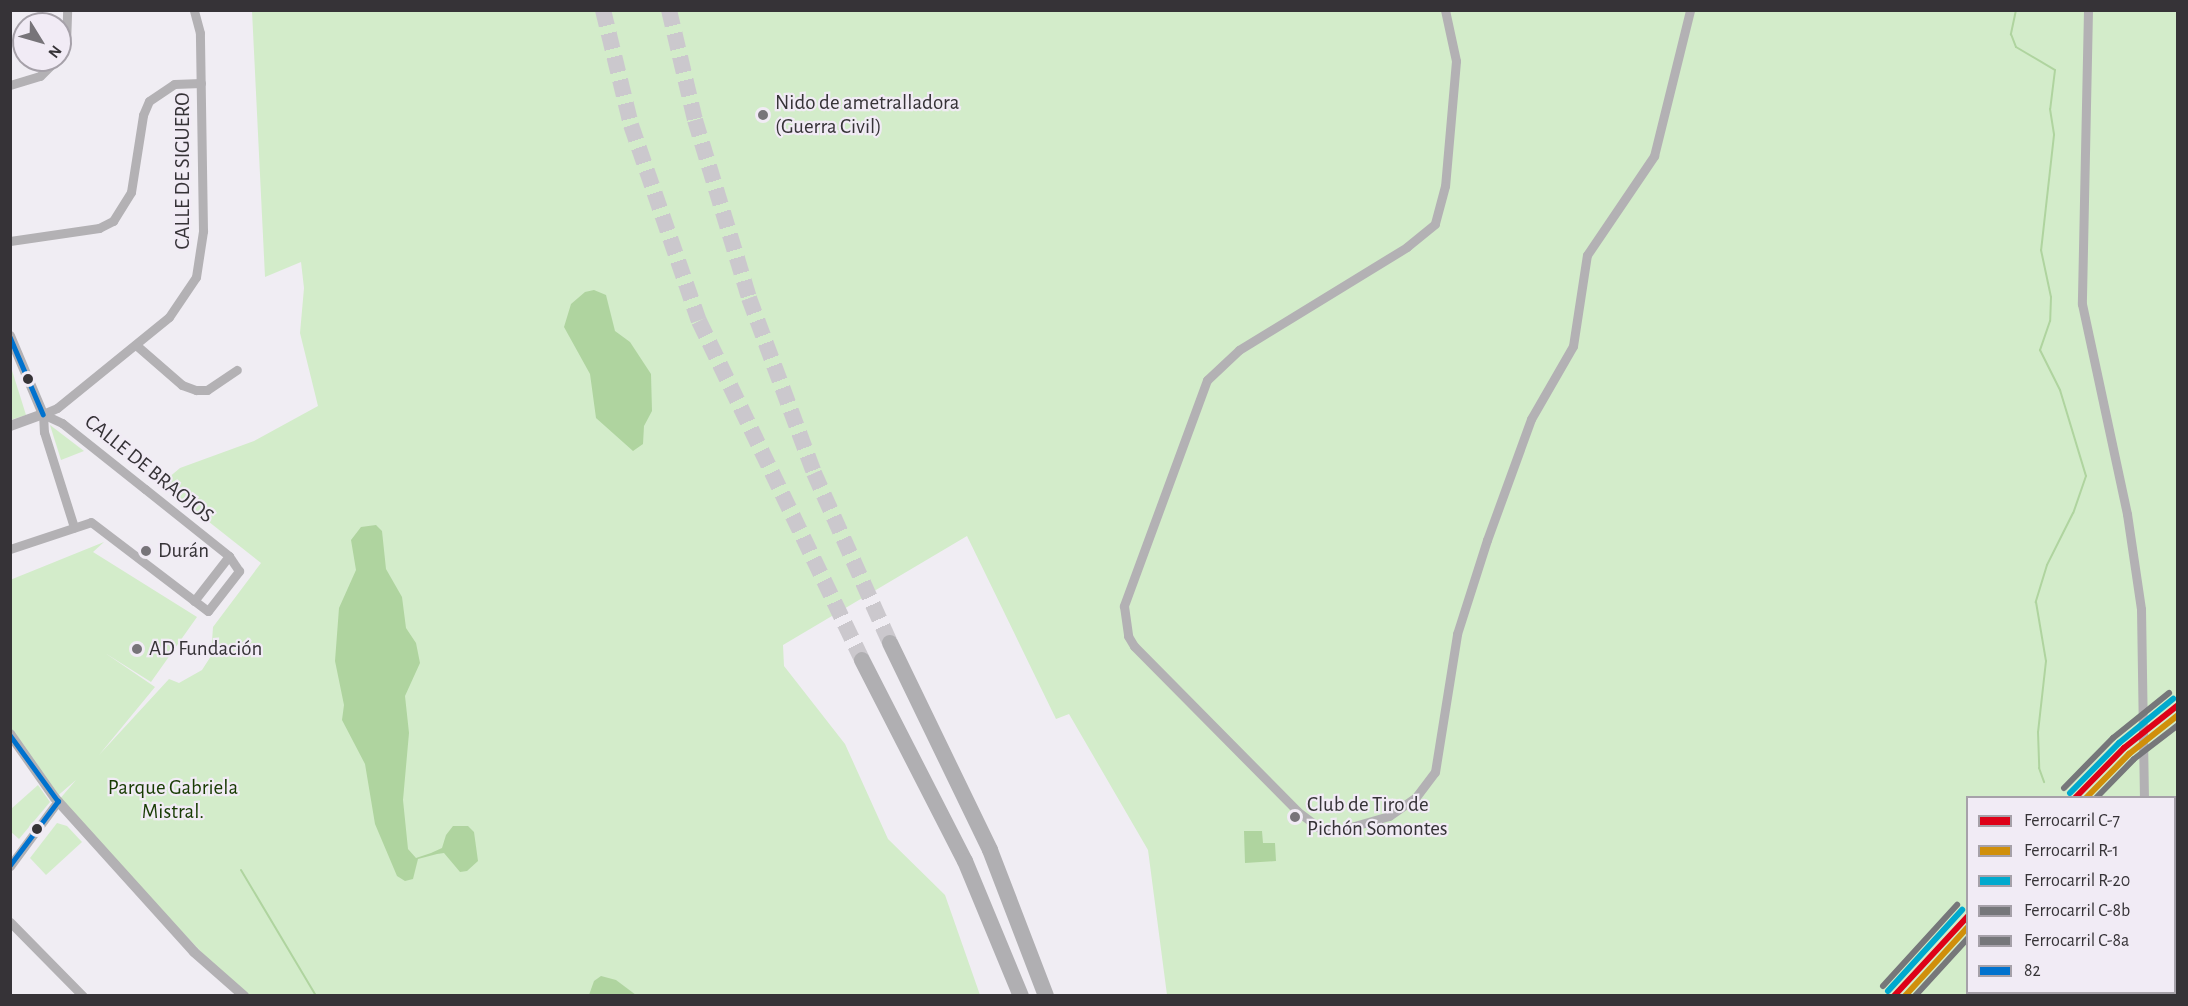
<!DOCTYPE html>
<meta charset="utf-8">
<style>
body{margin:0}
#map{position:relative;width:2188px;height:1006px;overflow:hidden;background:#f0edf3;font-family:"Alegreya Sans",sans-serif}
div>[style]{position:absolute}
.green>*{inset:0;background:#d3ecca}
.water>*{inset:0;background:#afd49f}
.stream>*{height:2px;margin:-1px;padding:0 1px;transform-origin:1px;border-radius:1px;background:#afd49f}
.motorway-tunnel>*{height:16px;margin-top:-8px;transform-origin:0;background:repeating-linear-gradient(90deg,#cbc8cd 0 16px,transparent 0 24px)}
.minor>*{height:9px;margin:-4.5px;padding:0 4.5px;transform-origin:4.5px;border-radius:4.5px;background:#b3b1b4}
.tertiary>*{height:10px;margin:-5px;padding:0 5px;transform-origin:5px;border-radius:5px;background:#b3b1b4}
.motorway>*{height:16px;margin:-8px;padding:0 8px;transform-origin:8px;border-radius:8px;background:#b0afb2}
.bus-1>*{height:4.5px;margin:-2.25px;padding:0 2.25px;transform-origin:2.25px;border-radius:2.25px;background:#0072ce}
.rail-1>*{height:6px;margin:-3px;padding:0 3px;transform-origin:3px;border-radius:3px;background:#de0118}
.rail-2>*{height:6px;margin:-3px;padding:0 3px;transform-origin:3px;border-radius:3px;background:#d08f0b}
.rail-3>*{height:6px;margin:-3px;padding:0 3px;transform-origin:3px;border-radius:3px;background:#00a9ce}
.rail-4>*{height:6px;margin:-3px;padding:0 3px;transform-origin:3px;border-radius:3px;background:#76777a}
.rail-5>*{height:6px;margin:-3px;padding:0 3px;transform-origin:3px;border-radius:3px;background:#76777a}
.dots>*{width:16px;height:16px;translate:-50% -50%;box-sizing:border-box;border:3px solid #f1ebf5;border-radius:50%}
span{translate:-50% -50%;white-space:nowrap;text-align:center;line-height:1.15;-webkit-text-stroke:4.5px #f1ebf5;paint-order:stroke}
.poi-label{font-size:21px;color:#363337}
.left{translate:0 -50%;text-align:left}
.street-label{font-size:21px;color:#363337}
.park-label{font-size:21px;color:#183b03}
.frame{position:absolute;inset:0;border:12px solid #363337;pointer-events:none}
.legend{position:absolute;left:1966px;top:796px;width:210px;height:198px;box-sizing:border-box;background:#f1ebf5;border:2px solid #a6a1a9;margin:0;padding:8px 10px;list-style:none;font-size:18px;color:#363337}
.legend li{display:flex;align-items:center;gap:12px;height:30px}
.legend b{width:30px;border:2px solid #a6a1a9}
.north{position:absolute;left:12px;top:12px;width:60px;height:60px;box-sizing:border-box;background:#f1ebf5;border:2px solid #a6a1a9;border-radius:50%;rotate:127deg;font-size:16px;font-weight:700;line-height:24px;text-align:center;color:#363337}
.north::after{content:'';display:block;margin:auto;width:21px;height:27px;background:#777479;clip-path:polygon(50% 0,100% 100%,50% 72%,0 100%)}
</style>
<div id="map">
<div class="green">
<div style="clip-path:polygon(evenodd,252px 11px,2177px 11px,2177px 995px,1167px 995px,1148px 850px,1069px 714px,1056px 719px,967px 536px,783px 645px,784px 666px,845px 744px,888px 839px,945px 895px,980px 995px,242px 995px,58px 801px,76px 780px,55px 798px,11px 734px,10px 580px,104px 542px,93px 552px,197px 617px,151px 682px,105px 653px,155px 687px,99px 755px,169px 679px,179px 683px,202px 670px,211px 656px,213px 627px,261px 563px,161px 484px,180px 468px,254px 441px,318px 406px,300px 333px,304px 288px,301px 262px,265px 277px,252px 11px,1968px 798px,2174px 798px,2174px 992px,1968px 992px,1968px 798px)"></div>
<div style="clip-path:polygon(10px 364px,26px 415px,11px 420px,10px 420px)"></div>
<div style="clip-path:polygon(50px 425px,84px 451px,61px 460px)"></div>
<div style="clip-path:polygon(38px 785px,50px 802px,19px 839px,11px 832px,11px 809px)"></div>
<div style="clip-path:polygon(57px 823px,67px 826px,82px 842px,46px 875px,30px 858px)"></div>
</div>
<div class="water">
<div style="clip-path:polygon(594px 290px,606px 295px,615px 331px,630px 342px,651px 374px,652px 411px,644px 426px,643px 444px,633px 451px,596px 418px,590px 374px,564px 327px,571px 304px,585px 292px)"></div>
<div style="clip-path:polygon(376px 525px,382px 531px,386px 569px,402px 597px,406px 628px,416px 643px,420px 663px,405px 696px,409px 733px,403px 800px,408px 849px,416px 858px,431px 853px,442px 848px,446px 835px,453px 826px,468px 826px,474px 832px,478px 861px,467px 871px,460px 872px,444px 853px,437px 854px,418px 859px,413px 879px,405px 881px,397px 876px,375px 824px,365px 764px,342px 720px,344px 705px,335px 661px,339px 608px,356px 570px,351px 540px,361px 527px)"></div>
<div style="clip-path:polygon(1244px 831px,1262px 831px,1263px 843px,1275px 843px,1276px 861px,1245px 863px)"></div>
<div style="clip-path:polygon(601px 976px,616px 980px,636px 995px,589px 995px,594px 981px)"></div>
</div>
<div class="stream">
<div style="left:2016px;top:10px;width:25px;rotate:102deg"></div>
<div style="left:2011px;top:34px;width:14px;rotate:69deg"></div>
<div style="left:2016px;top:47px;width:45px;rotate:30.5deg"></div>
<div style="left:2055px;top:70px;width:39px;rotate:97deg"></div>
<div style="left:2050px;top:109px;width:26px;rotate:81deg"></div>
<div style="left:2054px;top:135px;width:116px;rotate:96.4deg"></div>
<div style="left:2041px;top:250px;width:48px;rotate:78deg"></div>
<div style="left:2051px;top:297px;width:24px;rotate:92deg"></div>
<div style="left:2050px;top:321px;width:31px;rotate:109deg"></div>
<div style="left:2040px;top:350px;width:45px;rotate:63.4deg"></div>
<div style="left:2060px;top:390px;width:90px;rotate:73.2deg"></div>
<div style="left:2086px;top:476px;width:39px;rotate:109deg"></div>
<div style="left:2073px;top:513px;width:58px;rotate:116.6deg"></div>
<div style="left:2047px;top:565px;width:39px;rotate:107deg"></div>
<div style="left:2036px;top:602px;width:60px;rotate:80.4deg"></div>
<div style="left:2046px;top:661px;width:71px;rotate:96.4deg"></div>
<div style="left:2038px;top:732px;width:36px;rotate:88deg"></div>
<div style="left:2039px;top:768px;width:15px;rotate:70deg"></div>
<div style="left:241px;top:870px;width:147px;rotate:59.2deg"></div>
<div style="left:2086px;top:992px;width:4px;rotate:63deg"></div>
</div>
<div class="motorway-tunnel">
<div style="left:603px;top:10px;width:118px;rotate:76.3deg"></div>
<div style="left:631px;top:125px;width:207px;rotate:70.9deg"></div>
<div style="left:699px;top:321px;width:376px;rotate:64.3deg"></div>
<div style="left:669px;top:10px;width:113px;rotate:76.7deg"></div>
<div style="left:695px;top:120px;width:186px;rotate:73.1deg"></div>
<div style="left:749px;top:298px;width:187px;rotate:69.6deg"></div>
<div style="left:814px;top:473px;width:186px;rotate:65.9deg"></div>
</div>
<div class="minor">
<div style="left:1445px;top:10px;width:52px;rotate:77.8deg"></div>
<div style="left:1456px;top:61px;width:125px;rotate:95deg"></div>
<div style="left:1445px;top:186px;width:39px;rotate:105deg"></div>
<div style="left:1435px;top:224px;width:36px;rotate:141deg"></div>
<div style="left:1407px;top:247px;width:197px;rotate:148.5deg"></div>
<div style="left:1239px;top:350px;width:44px;rotate:136.8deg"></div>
<div style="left:1207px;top:380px;width:241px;rotate:110.2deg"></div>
<div style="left:1124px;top:606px;width:30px;rotate:82deg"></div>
<div style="left:1128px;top:636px;width:12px;rotate:59deg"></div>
<div style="left:1134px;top:646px;width:232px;rotate:45.3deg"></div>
<div style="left:1297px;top:811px;width:30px;rotate:37deg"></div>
<div style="left:1321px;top:829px;width:16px;rotate:7deg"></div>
<div style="left:1337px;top:831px;width:54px;rotate:-16.1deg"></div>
<div style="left:1389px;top:816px;width:33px;rotate:-35deg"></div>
<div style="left:1416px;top:797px;width:31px;rotate:-53deg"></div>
<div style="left:1435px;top:772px;width:140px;rotate:-80.9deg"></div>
<div style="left:1457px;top:634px;width:99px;rotate:-72.3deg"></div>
<div style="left:1487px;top:540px;width:129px;rotate:-70deg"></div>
<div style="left:1531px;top:419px;width:84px;rotate:-60.1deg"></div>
<div style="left:1573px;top:346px;width:92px;rotate:-81.3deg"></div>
<div style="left:1587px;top:255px;width:120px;rotate:-55.9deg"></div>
<div style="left:1654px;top:156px;width:150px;rotate:-76.1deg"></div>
<div style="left:2088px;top:10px;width:294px;rotate:91.2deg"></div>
<div style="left:2082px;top:304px;width:215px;rotate:77.9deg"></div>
<div style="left:2127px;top:514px;width:96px;rotate:81.6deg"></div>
<div style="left:2141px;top:609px;width:189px;rotate:89.1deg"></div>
<div style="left:60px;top:54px;width:12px;rotate:-59deg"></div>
<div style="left:66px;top:44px;width:34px;rotate:-88deg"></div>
<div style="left:10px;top:85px;width:31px;rotate:-17deg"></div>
<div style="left:40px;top:76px;width:23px;rotate:-45deg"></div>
<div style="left:10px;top:241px;width:90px;rotate:-8.3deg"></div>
<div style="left:99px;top:228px;width:16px;rotate:-27deg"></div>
<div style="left:113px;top:221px;width:34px;rotate:-58deg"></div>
<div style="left:131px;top:192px;width:78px;rotate:-81.1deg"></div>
<div style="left:143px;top:115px;width:15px;rotate:-67deg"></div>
<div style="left:149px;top:101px;width:30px;rotate:-34deg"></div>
<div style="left:174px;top:84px;width:27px;rotate:-2deg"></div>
<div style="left:136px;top:345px;width:61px;rotate:41deg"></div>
<div style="left:182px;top:385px;width:15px;rotate:20deg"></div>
<div style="left:196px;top:390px;width:11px"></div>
<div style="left:207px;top:390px;width:36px;rotate:-34deg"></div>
<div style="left:43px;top:414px;width:15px;rotate:-23deg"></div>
<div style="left:57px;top:408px;width:144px;rotate:-39.1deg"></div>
<div style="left:169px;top:317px;width:48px;rotate:-56deg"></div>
<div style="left:196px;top:277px;width:47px;rotate:-81.3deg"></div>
<div style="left:203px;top:231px;width:198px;rotate:-90.9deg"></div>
<div style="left:200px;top:33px;width:24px;rotate:-105deg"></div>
<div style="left:43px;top:414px;width:18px;rotate:87deg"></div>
<div style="left:44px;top:432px;width:100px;rotate:72.5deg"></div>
<div style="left:10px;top:549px;width:85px;rotate:-18.4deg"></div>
<div style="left:91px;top:522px;width:147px;rotate:37.3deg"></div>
<div style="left:208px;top:611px;width:51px;rotate:-52.2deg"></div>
<div style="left:239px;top:571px;width:18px;rotate:-124deg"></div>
<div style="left:229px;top:556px;width:107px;rotate:-141.4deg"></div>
<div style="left:145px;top:489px;width:106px;rotate:-141.5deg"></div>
<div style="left:62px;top:423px;width:21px;rotate:-155deg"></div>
<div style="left:194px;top:601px;width:57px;rotate:-52.1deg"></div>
<div style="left:10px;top:866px;width:81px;rotate:-53.6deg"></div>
<div style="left:10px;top:922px;width:104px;rotate:45.4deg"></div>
<div style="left:2146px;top:992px;width:4px;rotate:76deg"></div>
</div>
<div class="tertiary">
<div style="left:10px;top:336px;width:85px;rotate:67.1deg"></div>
<div style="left:43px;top:414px;width:35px;rotate:160deg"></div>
<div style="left:10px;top:734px;width:78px;rotate:54.9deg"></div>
<div style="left:55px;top:798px;width:207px;rotate:47.9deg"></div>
<div style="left:194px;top:952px;width:67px;rotate:41.3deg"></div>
</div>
<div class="motorway">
<div style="left:890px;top:643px;width:230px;rotate:64.2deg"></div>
<div style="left:990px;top:850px;width:156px;rotate:69deg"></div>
<div style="left:862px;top:660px;width:226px;rotate:62.9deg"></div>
<div style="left:965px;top:861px;width:146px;rotate:67.5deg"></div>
</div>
<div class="bus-1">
<div style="left:10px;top:337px;width:84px;rotate:66.8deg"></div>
<div style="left:10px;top:735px;width:82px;rotate:54deg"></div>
<div style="left:10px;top:865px;width:80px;rotate:-53.1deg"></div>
</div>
<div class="rail-1">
<div style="left:2075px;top:798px;width:70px;rotate:-45.6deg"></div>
<div style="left:2124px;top:748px;width:69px;rotate:-38.5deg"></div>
<div style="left:1894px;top:996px;width:109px;rotate:-47.2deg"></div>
</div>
<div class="rail-2">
<div style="left:2086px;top:798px;width:62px;rotate:-45.7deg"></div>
<div style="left:2129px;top:754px;width:63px;rotate:-38.5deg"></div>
<div style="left:1905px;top:996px;width:93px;rotate:-47.6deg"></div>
</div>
<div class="rail-3">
<div style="left:2070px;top:793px;width:70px;rotate:-45.6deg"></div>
<div style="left:2119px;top:743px;width:70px;rotate:-39.2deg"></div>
<div style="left:1888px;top:991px;width:110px;rotate:-47.6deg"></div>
</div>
<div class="rail-4">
<div style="left:2096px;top:798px;width:54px;rotate:-45.7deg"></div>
<div style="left:2134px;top:759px;width:56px;rotate:-37.7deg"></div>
<div style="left:1915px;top:996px;width:79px;rotate:-47.6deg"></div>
</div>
<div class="rail-5">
<div style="left:2064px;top:788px;width:70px;rotate:-45.6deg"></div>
<div style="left:2113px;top:738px;width:72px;rotate:-38.8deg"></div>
<div style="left:1883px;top:986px;width:110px;rotate:-47.6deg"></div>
</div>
<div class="dots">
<div style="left:763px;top:115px;background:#777479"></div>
<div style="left:28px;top:379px;background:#363337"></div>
<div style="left:146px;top:551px;background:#777479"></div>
<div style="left:137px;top:649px;background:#777479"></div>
<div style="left:1295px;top:817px;background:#777479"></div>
<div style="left:37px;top:829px;background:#363337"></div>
</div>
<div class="poi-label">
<span class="left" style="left:775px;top:115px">Nido de ametralladora<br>(Guerra Civil)</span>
<span class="left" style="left:158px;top:551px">Durán</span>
<span class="left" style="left:149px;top:649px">AD Fundación</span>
<span class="left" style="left:1307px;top:817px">Club de Tiro de<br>Pichón Somontes</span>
</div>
<div class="street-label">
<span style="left:183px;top:171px;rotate:-90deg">CALLE DE SIGUERO</span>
<span style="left:149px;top:469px;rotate:39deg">CALLE DE BRAOJOS</span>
</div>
<div class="park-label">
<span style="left:173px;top:800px">Parque Gabriela<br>Mistral.</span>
</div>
<div class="frame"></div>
<ul class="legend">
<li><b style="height:8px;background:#de0118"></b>Ferrocarril C-7</li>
<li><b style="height:8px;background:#d08f0b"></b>Ferrocarril R-1</li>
<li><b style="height:8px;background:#00a9ce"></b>Ferrocarril R-20</li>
<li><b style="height:8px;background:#76777a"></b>Ferrocarril C-8b</li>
<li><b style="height:8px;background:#76777a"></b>Ferrocarril C-8a</li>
<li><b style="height:8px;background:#0072ce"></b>82</li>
</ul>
<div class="north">N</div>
</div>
